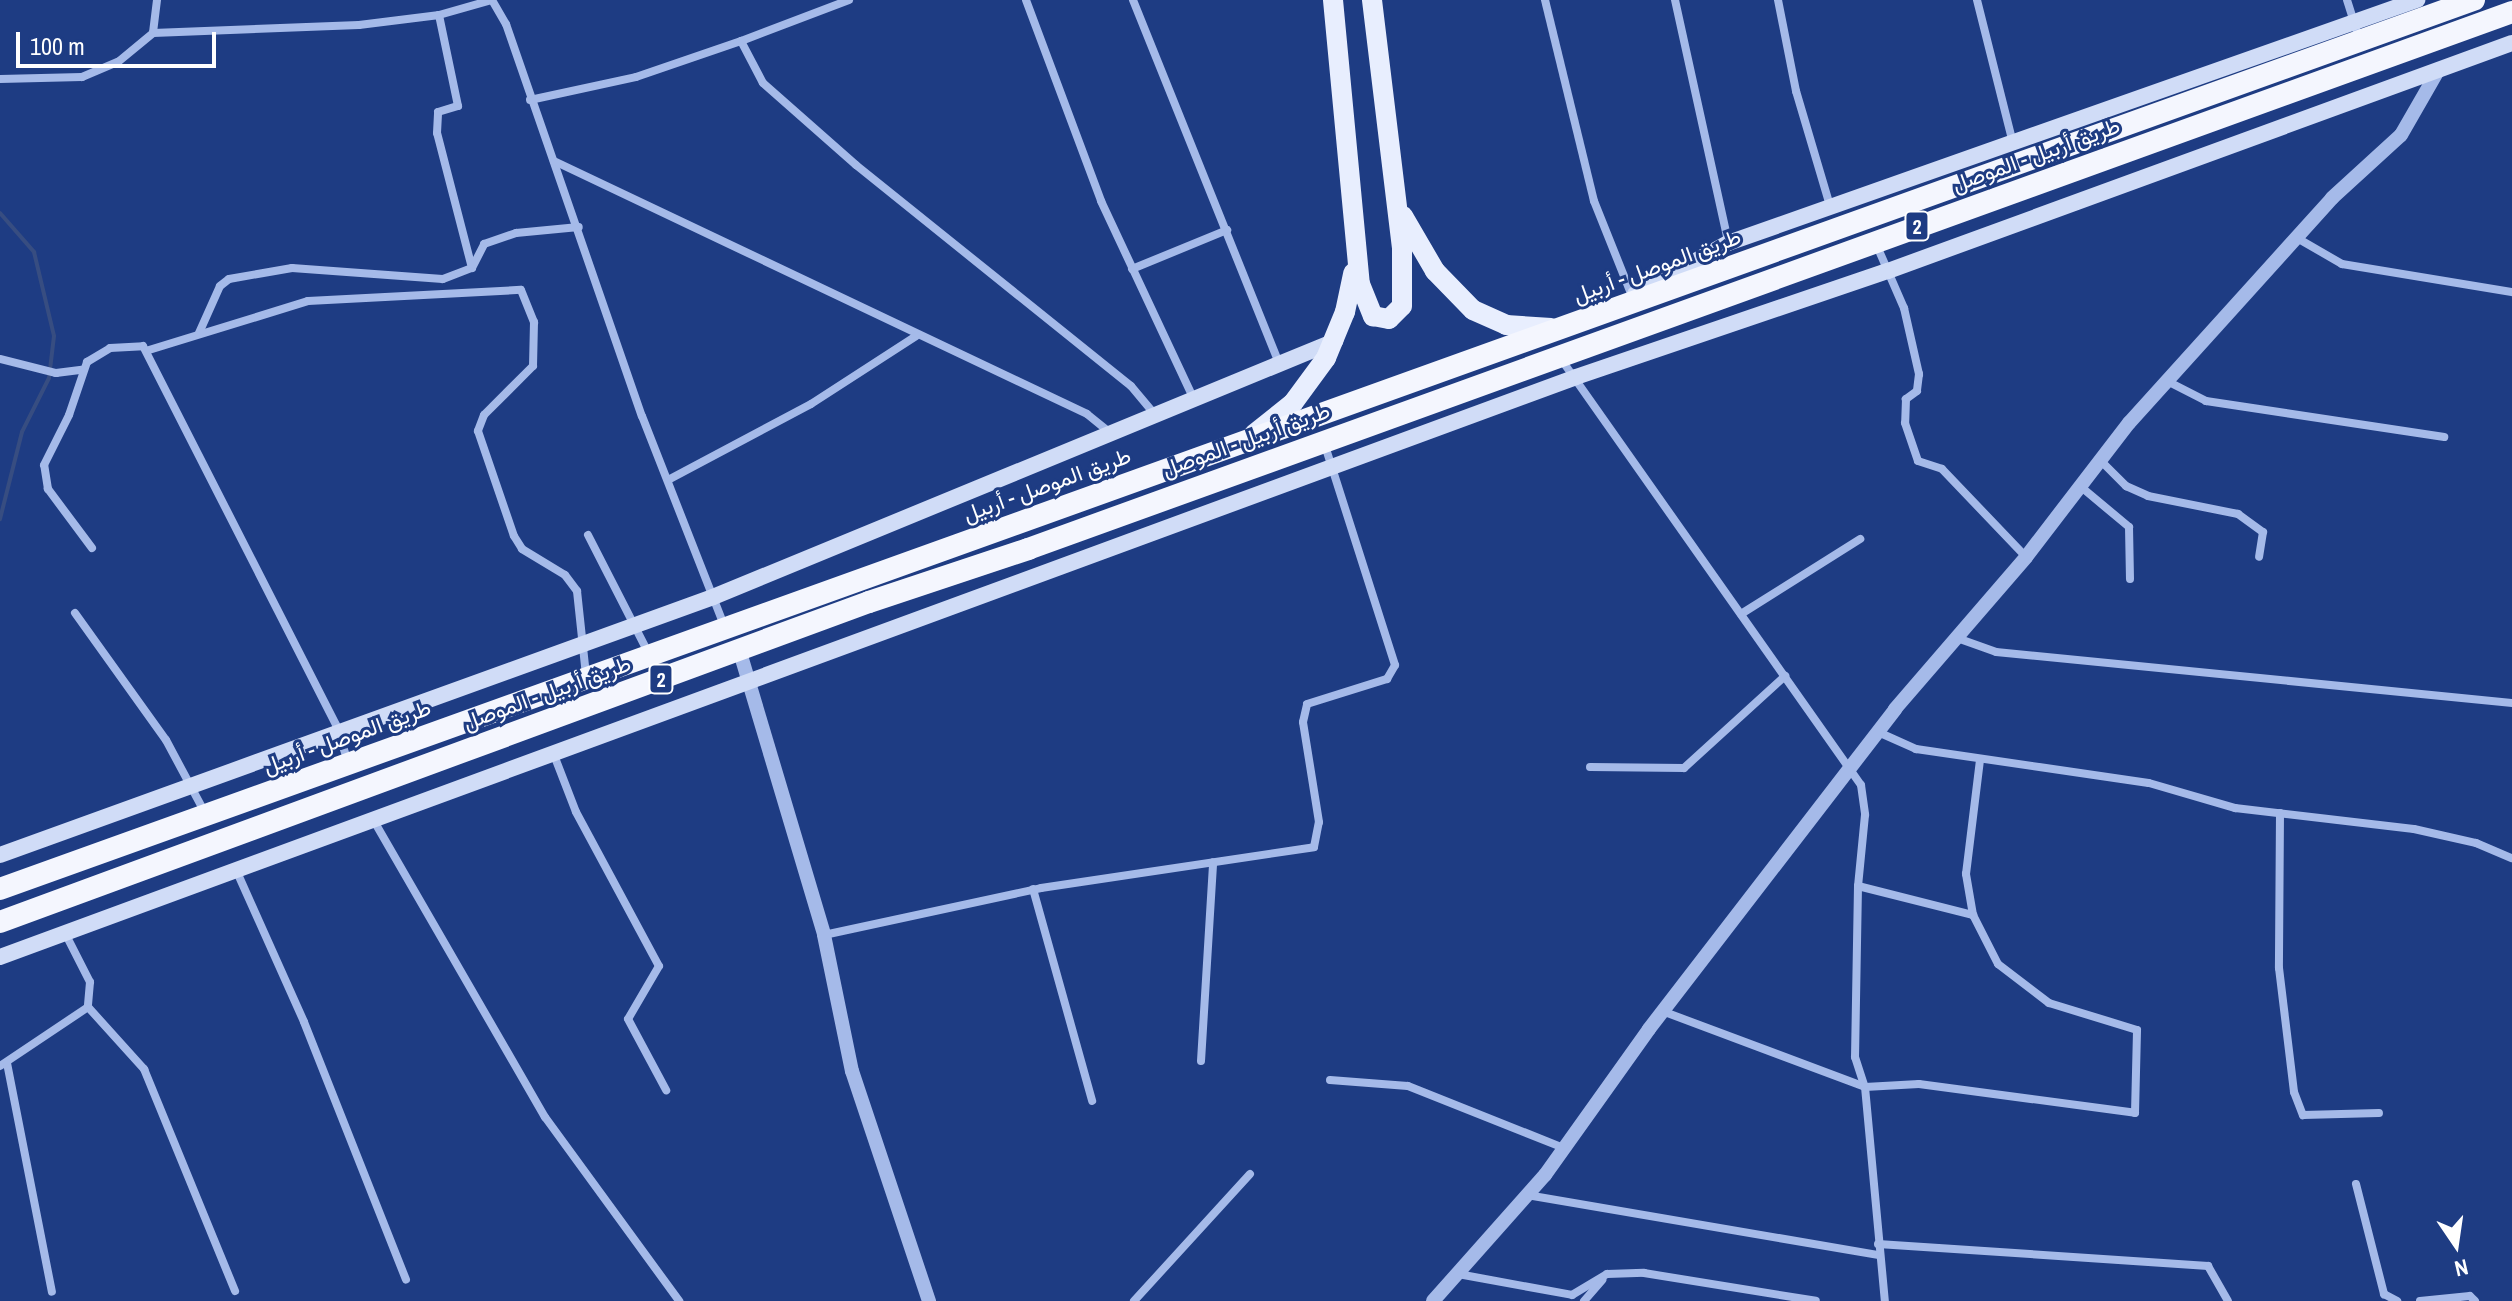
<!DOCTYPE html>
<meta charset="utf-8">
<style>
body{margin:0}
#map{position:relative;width:2512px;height:1301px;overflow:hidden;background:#1e3c83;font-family:"Archivo Narrow",Vazirmatn,sans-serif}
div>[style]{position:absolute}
.stream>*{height:4px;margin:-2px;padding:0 2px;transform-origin:2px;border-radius:2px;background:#374d81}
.minor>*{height:8px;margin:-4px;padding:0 4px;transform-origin:4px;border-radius:4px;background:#a5bae9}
.tertiary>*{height:14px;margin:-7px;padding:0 7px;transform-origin:7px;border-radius:7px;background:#a5bae9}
.secondary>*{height:16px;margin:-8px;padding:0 8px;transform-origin:8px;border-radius:8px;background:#d0dcf7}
.primary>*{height:20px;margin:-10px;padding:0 10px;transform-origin:10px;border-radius:10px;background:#e8eefe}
.trunk>*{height:22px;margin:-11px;padding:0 11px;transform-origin:11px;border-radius:11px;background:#f4f6fe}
span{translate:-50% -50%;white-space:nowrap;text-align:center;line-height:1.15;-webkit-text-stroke:6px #1e3c83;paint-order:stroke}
.shield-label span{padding:2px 6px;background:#1e3c83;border:2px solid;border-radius:6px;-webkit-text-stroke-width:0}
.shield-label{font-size:20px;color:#fff;font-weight:700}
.street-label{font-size:22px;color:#fff}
.north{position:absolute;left:2416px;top:1205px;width:80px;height:80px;-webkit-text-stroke:6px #1e3c83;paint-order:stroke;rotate:167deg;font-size:22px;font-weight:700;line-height:32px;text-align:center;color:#fff}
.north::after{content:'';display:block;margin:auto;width:28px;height:36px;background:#fff;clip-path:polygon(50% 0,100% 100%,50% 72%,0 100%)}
.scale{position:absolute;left:16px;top:32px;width:200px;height:36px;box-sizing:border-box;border:4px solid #fff;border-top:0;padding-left:10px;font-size:24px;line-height:28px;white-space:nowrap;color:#fff;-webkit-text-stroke:6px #1e3c83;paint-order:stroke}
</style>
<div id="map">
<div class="stream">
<div style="left:0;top:213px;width:52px;rotate:48.9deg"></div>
<div style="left:34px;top:252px;width:86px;rotate:76.6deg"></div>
<div style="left:54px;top:336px;width:42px;rotate:96.8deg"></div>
<div style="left:49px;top:378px;width:60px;rotate:116.6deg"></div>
<div style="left:22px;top:432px;width:90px;rotate:104.2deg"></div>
</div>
<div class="minor">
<div style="left:157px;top:0;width:33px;rotate:97deg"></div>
<div style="left:153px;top:33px;width:206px;rotate:-2.2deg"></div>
<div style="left:359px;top:25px;width:81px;rotate:-7.1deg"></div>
<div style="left:492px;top:0;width:28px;rotate:60deg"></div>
<div style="left:506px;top:24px;width:415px;rotate:70.9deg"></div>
<div style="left:642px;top:416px;width:225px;rotate:68.6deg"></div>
<div style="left:849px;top:0;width:116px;rotate:159.2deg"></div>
<div style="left:741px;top:41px;width:47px;rotate:62.4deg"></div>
<div style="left:763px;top:83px;width:124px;rotate:41.4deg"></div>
<div style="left:856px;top:165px;width:353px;rotate:38.8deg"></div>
<div style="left:1131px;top:386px;width:35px;rotate:50deg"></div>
<div style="left:1026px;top:0;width:215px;rotate:69.5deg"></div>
<div style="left:1101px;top:201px;width:217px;rotate:64.9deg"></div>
<div style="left:1133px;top:0;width:391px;rotate:68.1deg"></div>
<div style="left:1545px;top:0;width:207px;rotate:76.3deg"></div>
<div style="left:1594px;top:201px;width:102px;rotate:68.2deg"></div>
<div style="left:1675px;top:0;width:248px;rotate:77.6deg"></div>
<div style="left:1778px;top:0;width:93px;rotate:78.8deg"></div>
<div style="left:1796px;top:91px;width:123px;rotate:73.5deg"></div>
<div style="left:1977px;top:0;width:147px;rotate:75.9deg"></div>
<div style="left:2347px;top:0;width:43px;rotate:72.4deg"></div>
<div style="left:0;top:79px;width:82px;rotate:-1.4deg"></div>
<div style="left:82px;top:77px;width:39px;rotate:-23deg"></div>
<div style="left:118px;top:62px;width:45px;rotate:-39.6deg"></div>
<div style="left:530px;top:100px;width:108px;rotate:-12.2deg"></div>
<div style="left:636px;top:77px;width:111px;rotate:-18.9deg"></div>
<div style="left:554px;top:161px;width:590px;rotate:25.39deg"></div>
<div style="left:1087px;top:414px;width:28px;rotate:39deg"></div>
<div style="left:2297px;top:238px;width:52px;rotate:30deg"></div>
<div style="left:2342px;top:264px;width:172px;rotate:9.4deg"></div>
<div style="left:1877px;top:246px;width:68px;rotate:66.5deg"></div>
<div style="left:1904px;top:308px;width:68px;rotate:77.2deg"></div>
<div style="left:1919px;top:374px;width:17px;rotate:97deg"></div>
<div style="left:1917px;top:391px;width:14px;rotate:144deg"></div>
<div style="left:1906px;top:399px;width:24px;rotate:92deg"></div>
<div style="left:1905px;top:423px;width:40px;rotate:71.1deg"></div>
<div style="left:1918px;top:461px;width:25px;rotate:18deg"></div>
<div style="left:1942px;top:469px;width:122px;rotate:46.3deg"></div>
<div style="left:472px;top:268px;width:139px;rotate:-104.5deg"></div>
<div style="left:437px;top:133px;width:21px;rotate:-87deg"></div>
<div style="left:438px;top:112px;width:21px;rotate:-17deg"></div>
<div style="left:458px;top:106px;width:93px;rotate:-101.8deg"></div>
<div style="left:439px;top:15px;width:55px;rotate:-15.8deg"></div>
<div style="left:1132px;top:269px;width:103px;rotate:-22.3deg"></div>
<div style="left:199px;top:333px;width:51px;rotate:-65.9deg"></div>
<div style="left:220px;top:286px;width:11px;rotate:-38deg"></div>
<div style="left:229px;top:279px;width:64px;rotate:-9.9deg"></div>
<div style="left:292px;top:268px;width:151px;rotate:4.2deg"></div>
<div style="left:443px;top:279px;width:31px;rotate:-21deg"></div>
<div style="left:472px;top:268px;width:27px;rotate:-63deg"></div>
<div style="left:484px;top:244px;width:34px;rotate:-19deg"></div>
<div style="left:516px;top:233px;width:63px;rotate:-5.4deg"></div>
<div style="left:149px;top:350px;width:166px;rotate:-17.1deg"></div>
<div style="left:308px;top:301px;width:213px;rotate:-3deg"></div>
<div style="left:521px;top:290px;width:35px;rotate:68deg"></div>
<div style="left:534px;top:322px;width:44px;rotate:91.3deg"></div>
<div style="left:533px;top:366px;width:69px;rotate:135deg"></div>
<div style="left:484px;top:415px;width:17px;rotate:111deg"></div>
<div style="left:478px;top:431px;width:111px;rotate:71.1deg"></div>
<div style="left:514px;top:536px;width:15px;rotate:58deg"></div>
<div style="left:522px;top:549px;width:50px;rotate:31.2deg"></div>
<div style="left:565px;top:575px;width:20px;rotate:53deg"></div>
<div style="left:577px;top:591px;width:84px;rotate:83.9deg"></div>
<div style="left:0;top:359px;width:58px;rotate:14deg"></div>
<div style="left:56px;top:373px;width:26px;rotate:-7deg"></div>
<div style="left:1561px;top:359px;width:521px;rotate:54.85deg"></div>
<div style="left:1861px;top:785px;width:30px;rotate:82deg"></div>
<div style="left:1865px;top:815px;width:71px;rotate:95.6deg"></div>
<div style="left:1858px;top:886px;width:171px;rotate:91deg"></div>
<div style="left:1855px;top:1057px;width:32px;rotate:72deg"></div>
<div style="left:1865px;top:1087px;width:215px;rotate:84.7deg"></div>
<div style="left:2167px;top:381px;width:44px;rotate:27.1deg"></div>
<div style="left:2206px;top:401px;width:241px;rotate:8.6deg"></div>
<div style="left:2100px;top:460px;width:37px;rotate:45deg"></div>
<div style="left:2126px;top:486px;width:24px;rotate:24deg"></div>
<div style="left:2148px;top:496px;width:92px;rotate:11.3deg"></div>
<div style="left:2238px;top:514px;width:31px;rotate:36deg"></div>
<div style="left:2263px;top:532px;width:25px;rotate:99deg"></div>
<div style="left:668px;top:480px;width:162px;rotate:-28deg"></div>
<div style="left:811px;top:404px;width:125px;rotate:-32.9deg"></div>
<div style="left:2080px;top:486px;width:64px;rotate:39.9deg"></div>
<div style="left:2129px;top:527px;width:52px;rotate:88.9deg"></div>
<div style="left:588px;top:535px;width:131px;rotate:62.9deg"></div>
<div style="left:92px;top:548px;width:74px;rotate:-126.7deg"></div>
<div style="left:48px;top:489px;width:24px;rotate:-99deg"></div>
<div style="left:44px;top:465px;width:56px;rotate:-63.4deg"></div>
<div style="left:69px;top:415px;width:56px;rotate:-71.2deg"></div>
<div style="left:87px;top:362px;width:27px;rotate:-31deg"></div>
<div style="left:110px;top:348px;width:33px;rotate:-3deg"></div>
<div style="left:143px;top:346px;width:425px;rotate:63deg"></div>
<div style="left:336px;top:725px;width:40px;rotate:72deg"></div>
<div style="left:75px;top:613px;width:156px;rotate:54.4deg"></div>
<div style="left:166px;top:740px;width:83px;rotate:61.9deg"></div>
<div style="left:1741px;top:614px;width:141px;rotate:-32.2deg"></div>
<div style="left:1957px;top:638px;width:41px;rotate:19.7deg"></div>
<div style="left:1996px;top:652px;width:519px;rotate:5.64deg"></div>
<div style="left:1878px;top:732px;width:42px;rotate:24.1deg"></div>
<div style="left:1916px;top:749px;width:235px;rotate:8.3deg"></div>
<div style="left:2149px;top:783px;width:90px;rotate:16.2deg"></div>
<div style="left:2235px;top:808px;width:180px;rotate:6.7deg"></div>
<div style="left:2414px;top:829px;width:64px;rotate:12.7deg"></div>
<div style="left:2476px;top:843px;width:39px;rotate:23deg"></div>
<div style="left:554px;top:755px;width:61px;rotate:68.9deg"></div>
<div style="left:576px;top:812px;width:175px;rotate:61.7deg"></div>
<div style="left:659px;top:966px;width:61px;rotate:120.3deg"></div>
<div style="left:628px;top:1019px;width:81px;rotate:61.8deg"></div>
<div style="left:1590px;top:767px;width:94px;rotate:0.6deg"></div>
<div style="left:1684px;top:768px;width:137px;rotate:-42.3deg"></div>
<div style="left:2280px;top:813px;width:155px;rotate:90.4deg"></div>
<div style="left:2279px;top:968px;width:125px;rotate:83.1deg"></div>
<div style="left:2294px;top:1092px;width:25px;rotate:69deg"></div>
<div style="left:2303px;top:1115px;width:76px;rotate:-1.5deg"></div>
<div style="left:374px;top:821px;width:342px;rotate:60deg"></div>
<div style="left:545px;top:1117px;width:228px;rotate:53.9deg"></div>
<div style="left:237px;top:872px;width:164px;rotate:65.9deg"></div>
<div style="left:304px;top:1022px;width:277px;rotate:68.4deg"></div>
<div style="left:1858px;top:886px;width:119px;rotate:14.2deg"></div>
<div style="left:1033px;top:889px;width:220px;rotate:74.4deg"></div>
<div style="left:65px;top:933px;width:55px;rotate:63deg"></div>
<div style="left:90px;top:982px;width:25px;rotate:95deg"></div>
<div style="left:88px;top:1007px;width:84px;rotate:47.9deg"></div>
<div style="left:144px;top:1069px;width:240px;rotate:67.7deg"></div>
<div style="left:824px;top:935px;width:222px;rotate:-12.2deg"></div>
<div style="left:1041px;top:888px;width:276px;rotate:-8.5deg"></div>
<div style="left:1314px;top:847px;width:25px;rotate:-79deg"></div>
<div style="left:1319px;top:822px;width:101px;rotate:-99.1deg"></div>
<div style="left:1303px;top:722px;width:18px;rotate:-77deg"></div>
<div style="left:1307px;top:704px;width:84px;rotate:-17.4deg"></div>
<div style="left:1387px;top:679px;width:16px;rotate:-60deg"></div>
<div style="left:1395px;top:665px;width:233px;rotate:-107.7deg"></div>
<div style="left:1662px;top:1011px;width:217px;rotate:20.5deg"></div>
<div style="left:1865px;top:1087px;width:54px;rotate:-3.2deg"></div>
<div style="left:1919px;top:1084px;width:218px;rotate:7.6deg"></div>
<div style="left:2135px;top:1113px;width:83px;rotate:-88.6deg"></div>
<div style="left:2137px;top:1030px;width:92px;rotate:-162.9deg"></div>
<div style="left:2049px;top:1003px;width:64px;rotate:-142.6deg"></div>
<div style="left:1998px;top:964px;width:55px;rotate:-117deg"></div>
<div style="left:1973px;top:915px;width:42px;rotate:-99.7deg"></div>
<div style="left:1966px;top:874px;width:115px;rotate:-83deg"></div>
<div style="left:1201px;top:1061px;width:199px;rotate:-86.5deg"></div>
<div style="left:7px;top:1063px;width:233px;rotate:78.9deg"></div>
<div style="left:0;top:1066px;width:106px;rotate:-33.8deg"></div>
<div style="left:1330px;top:1080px;width:78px;rotate:4.4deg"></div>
<div style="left:1408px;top:1086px;width:168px;rotate:21.7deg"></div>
<div style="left:2356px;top:1184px;width:114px;rotate:75.7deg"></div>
<div style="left:2384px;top:1294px;width:15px;rotate:28deg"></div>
<div style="left:1527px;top:1195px;width:357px;rotate:9.7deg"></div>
<div style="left:1878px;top:1244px;width:331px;rotate:3.8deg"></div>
<div style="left:2208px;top:1266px;width:40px;rotate:60.3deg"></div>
<div style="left:1458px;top:1274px;width:116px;rotate:10.4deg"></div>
<div style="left:1572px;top:1295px;width:41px;rotate:-31deg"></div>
<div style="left:1607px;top:1274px;width:37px;rotate:-2deg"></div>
<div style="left:1644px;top:1273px;width:174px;rotate:9.2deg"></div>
<div style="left:1134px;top:1301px;width:172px;rotate:-47.6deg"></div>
<div style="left:1584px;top:1301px;width:28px;rotate:-49deg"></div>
<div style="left:2420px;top:1301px;width:50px;rotate:-5.7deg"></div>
<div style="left:2470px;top:1296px;width:7px;rotate:45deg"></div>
</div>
<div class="tertiary">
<div style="left:739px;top:649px;width:298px;rotate:73.4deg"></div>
<div style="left:824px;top:935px;width:139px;rotate:78.4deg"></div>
<div style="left:852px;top:1071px;width:243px;rotate:71.5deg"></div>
<div style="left:1433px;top:1301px;width:169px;rotate:-48.4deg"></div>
<div style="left:1545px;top:1175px;width:179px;rotate:-54.5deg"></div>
<div style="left:1649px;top:1029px;width:404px;rotate:-52.4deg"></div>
<div style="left:1895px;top:709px;width:201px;rotate:-49.2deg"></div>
<div style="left:2026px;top:557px;width:169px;rotate:-52.5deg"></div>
<div style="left:2129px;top:423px;width:303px;rotate:-47.9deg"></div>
<div style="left:2332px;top:198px;width:93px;rotate:-42.4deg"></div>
<div style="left:2401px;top:135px;width:76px;rotate:-60.1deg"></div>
</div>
<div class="secondary">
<div style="left:1635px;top:294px;width:106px;rotate:-28.7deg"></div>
<div style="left:1728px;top:243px;width:731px;rotate:-19.43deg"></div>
<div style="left:0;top:855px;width:758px;rotate:-19.89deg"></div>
<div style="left:713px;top:597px;width:673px;rotate:-22.37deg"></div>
<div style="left:0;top:957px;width:1679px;rotate:-20.2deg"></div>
<div style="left:1576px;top:377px;width:330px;rotate:-18.8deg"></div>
<div style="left:1888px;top:271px;width:664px;rotate:-20.07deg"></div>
</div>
<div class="primary">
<div style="left:1333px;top:0;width:285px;rotate:84.6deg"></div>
<div style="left:1360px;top:284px;width:35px;rotate:68deg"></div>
<div style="left:1373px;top:316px;width:16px;rotate:11deg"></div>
<div style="left:1389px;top:319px;width:18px;rotate:-45deg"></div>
<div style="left:1402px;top:306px;width:58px;rotate:-90deg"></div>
<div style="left:1402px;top:248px;width:250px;rotate:-96.9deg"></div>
<div style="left:1403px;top:216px;width:64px;rotate:59.8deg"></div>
<div style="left:1435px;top:271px;width:54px;rotate:45.7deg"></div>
<div style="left:1473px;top:310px;width:36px;rotate:24deg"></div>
<div style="left:1506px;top:325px;width:45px;rotate:3.8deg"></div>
<div style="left:1254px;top:434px;width:50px;rotate:-38.5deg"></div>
<div style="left:1293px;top:403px;width:56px;rotate:-53.7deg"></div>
<div style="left:1326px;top:358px;width:50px;rotate:-67.6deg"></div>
<div style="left:1345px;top:312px;width:40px;rotate:-78deg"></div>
</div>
<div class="trunk">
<div style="left:0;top:889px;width:2629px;rotate:-19.77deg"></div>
<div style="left:0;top:922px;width:926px;rotate:-20.22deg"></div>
<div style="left:869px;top:602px;width:168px;rotate:-18.4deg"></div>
<div style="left:1028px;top:549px;width:1578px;rotate:-19.89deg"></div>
</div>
<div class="shield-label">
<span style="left:1917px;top:226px">2</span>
<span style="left:661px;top:679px">2</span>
</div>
<div class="street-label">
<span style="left:2036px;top:155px;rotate:-20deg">طريق أربيل - الموصل</span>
<span style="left:1657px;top:266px;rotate:-20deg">طريق الموصل - أربيل</span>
<span style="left:1246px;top:440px;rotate:-20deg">طريق أربيل - الموصل</span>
<span style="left:1047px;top:485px;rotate:-20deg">طريق الموصل - أربيل</span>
<span style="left:547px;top:693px;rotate:-20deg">طريق أربيل - الموصل</span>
<span style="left:347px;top:737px;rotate:-20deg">طريق الموصل - أربيل</span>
</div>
<div class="north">N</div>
<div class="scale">100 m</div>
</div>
